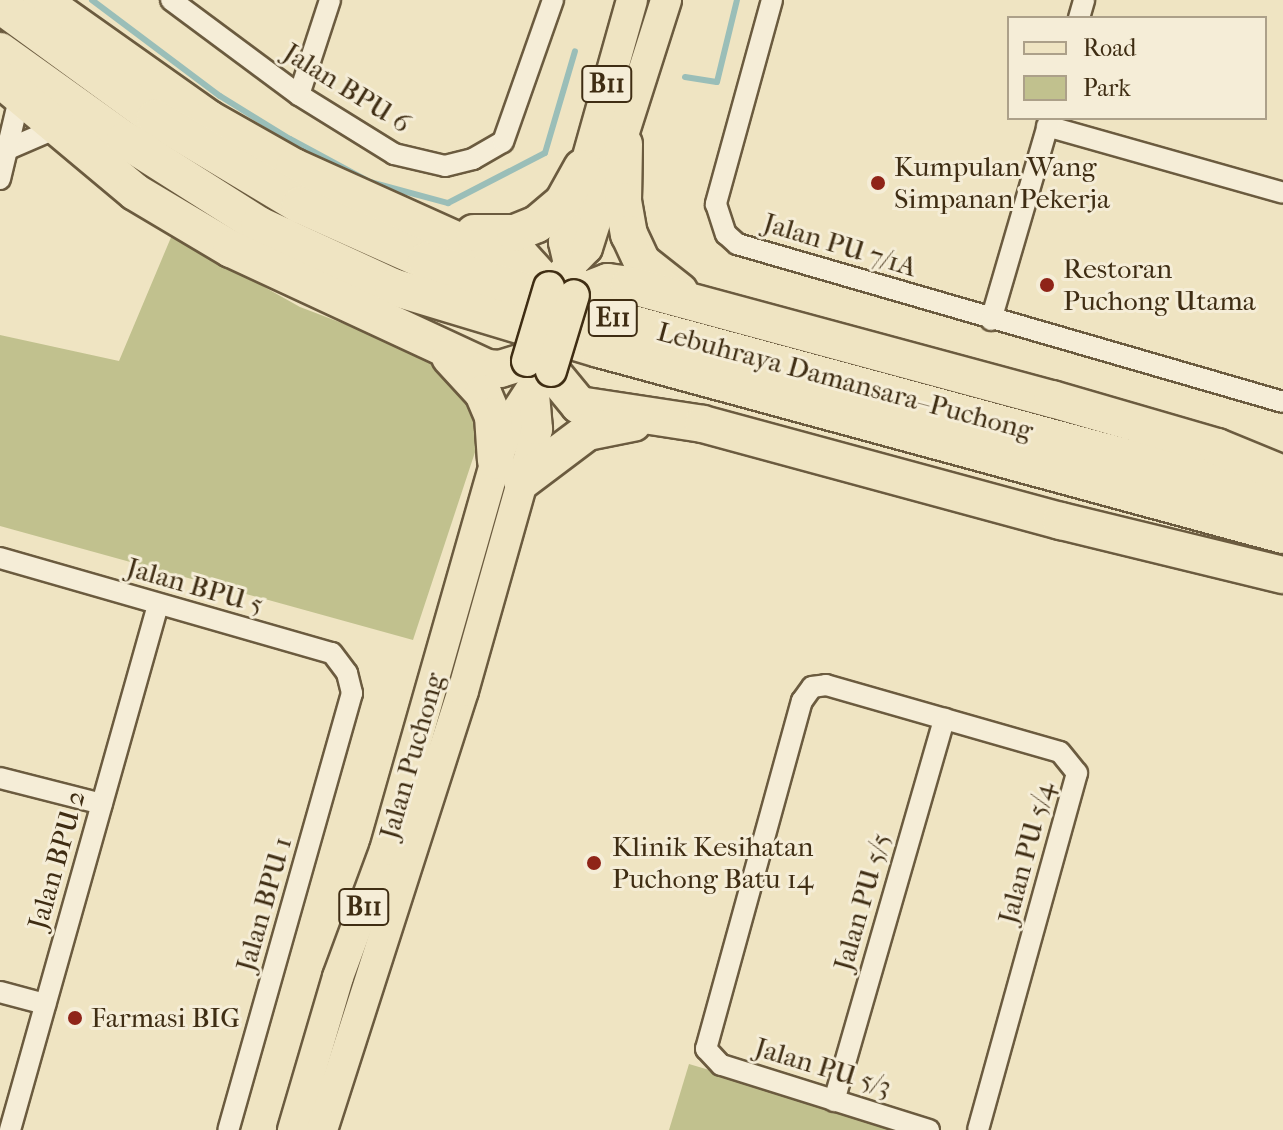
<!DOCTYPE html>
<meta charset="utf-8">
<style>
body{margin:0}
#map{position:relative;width:1283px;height:1130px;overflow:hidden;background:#efe4c2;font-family:"IM FELL French Canon",serif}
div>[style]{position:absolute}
.green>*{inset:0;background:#c1c18e}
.stream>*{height:6px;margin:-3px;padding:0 3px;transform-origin:3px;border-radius:3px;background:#9abeb8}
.roads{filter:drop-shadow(2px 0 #6b5b3f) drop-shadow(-2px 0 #6b5b3f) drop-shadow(0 2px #6b5b3f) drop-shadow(0 -2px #6b5b3f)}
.minor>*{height:20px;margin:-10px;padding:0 10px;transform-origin:10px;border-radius:10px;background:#f5edd7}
.primary>*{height:30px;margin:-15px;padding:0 15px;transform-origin:15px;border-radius:15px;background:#efe4c2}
.motorway>*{height:36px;margin:-18px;padding:0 18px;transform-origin:18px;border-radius:18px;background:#efe4c2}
.bridges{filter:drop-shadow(2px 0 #3f2d13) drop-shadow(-2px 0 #3f2d13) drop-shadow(0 2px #3f2d13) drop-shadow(0 -2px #3f2d13)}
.primary-bridge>*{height:30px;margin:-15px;padding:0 15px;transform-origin:15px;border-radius:15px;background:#efe4c2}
.dots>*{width:22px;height:22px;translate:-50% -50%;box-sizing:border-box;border:4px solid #f5edd7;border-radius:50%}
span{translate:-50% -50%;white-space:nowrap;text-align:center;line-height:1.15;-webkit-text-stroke:6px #f5edd7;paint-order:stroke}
.shield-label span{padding:2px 6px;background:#f5edd7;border:2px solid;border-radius:6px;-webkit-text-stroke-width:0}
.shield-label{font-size:26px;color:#3f2d13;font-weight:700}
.street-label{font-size:28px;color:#3f2d13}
.poi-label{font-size:28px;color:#3f2d13}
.left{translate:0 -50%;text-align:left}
.legend{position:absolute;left:1007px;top:16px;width:260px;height:104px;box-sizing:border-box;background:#f5edd7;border:2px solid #aca089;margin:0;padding:10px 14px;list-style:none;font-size:24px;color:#3f2d13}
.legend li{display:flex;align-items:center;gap:16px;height:40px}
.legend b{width:40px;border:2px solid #aca089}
</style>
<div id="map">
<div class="green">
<div style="clip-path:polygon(172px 235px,300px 307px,423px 354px,457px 379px,482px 431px,413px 640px,0 526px,0 335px,119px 361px)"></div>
<div style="clip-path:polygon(689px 1064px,912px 1130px,669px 1130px)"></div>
</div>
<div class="stream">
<div style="left:92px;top:0;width:160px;rotate:36.9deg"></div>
<div style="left:220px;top:96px;width:82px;rotate:31.6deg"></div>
<div style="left:290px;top:139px;width:91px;rotate:28.3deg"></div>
<div style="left:370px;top:182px;width:81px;rotate:15.1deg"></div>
<div style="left:448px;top:203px;width:109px;rotate:-27.3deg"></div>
<div style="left:545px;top:153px;width:106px;rotate:-73.6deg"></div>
<div style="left:685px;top:77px;width:32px;rotate:9deg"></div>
<div style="left:717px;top:82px;width:84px;rotate:-76.3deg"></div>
</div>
<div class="roads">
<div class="minor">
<div style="left:171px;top:0;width:159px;rotate:36.6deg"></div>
<div style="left:299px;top:95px;width:112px;rotate:31.8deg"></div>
<div style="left:394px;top:154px;width:52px;rotate:13.2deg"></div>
<div style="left:445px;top:166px;width:29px;rotate:-14deg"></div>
<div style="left:473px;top:159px;width:34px;rotate:-30deg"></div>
<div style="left:503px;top:142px;width:151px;rotate:-70.6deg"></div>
<div style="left:772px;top:0;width:212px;rotate:105.4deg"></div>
<div style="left:716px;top:204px;width:32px;rotate:72deg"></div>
<div style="left:726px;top:234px;width:15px;rotate:42deg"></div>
<div style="left:737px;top:244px;width:568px;rotate:16.14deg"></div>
<div style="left:1079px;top:18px;width:19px;rotate:-74deg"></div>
<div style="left:299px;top:95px;width:100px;rotate:-71.9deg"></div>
<div style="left:1047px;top:126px;width:245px;rotate:15.8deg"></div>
<div style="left:8px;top:149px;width:53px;rotate:-23.2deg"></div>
<div style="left:0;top:179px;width:86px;rotate:-76.6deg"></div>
<div style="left:991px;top:320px;width:210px;rotate:-73.7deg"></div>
<div style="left:0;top:558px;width:345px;rotate:16deg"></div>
<div style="left:332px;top:653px;width:25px;rotate:53deg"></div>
<div style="left:347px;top:673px;width:21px;rotate:76deg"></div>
<div style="left:352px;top:693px;width:454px;rotate:105.8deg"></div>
<div style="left:0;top:778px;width:105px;rotate:14.3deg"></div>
<div style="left:0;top:992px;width:47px;rotate:14.9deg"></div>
<div style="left:834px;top:1101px;width:398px;rotate:-73.9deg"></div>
<div style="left:10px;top:1130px;width:545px;rotate:-74.26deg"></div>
<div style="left:929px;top:1130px;width:218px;rotate:-162.6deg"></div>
<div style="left:721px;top:1065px;width:22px;rotate:-133deg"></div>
<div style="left:706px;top:1049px;width:361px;rotate:-74.6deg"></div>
<div style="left:802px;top:701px;width:17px;rotate:-54deg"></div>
<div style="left:812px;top:687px;width:14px;rotate:-8deg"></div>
<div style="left:826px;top:685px;width:243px;rotate:16deg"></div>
<div style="left:1060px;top:752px;width:27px;rotate:51deg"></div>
<div style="left:1077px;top:773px;width:370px;rotate:105.5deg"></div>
</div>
<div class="primary">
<div style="left:573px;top:281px;width:40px;rotate:-103deg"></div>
<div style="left:564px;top:242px;width:251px;rotate:-74.3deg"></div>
<div style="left:549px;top:287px;width:54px;rotate:-45.7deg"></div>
<div style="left:587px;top:248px;width:260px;rotate:-72.3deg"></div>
<div style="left:293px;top:1130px;width:159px;rotate:-73.6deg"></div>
<div style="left:338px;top:977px;width:135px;rotate:-69.7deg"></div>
<div style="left:385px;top:850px;width:405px;rotate:-74.1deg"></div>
<div style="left:496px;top:461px;width:47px;rotate:-68.9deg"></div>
<div style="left:513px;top:417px;width:38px;rotate:-57deg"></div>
<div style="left:534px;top:385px;width:22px;rotate:-39deg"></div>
<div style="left:322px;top:1130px;width:461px;rotate:-72.2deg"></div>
<div style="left:463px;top:691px;width:272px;rotate:-74.2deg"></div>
<div style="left:537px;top:429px;width:47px;rotate:-94.9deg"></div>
</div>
<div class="motorway">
<div style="left:41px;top:0;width:206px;rotate:35.3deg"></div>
<div style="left:209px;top:119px;width:98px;rotate:29.5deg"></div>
<div style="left:294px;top:167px;width:185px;rotate:24.2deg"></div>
<div style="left:463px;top:243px;width:59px;rotate:12.6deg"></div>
<div style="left:521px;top:256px;width:42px;rotate:47.9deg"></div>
<div style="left:0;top:5px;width:192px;rotate:36.1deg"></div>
<div style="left:155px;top:118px;width:169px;rotate:31deg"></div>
<div style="left:300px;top:205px;width:138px;rotate:24deg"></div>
<div style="left:426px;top:261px;width:189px;rotate:17.2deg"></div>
<div style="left:607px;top:317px;width:700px;rotate:15.15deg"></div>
<div style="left:0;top:51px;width:153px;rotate:35.5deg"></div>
<div style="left:125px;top:140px;width:159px;rotate:32.4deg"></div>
<div style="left:259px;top:225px;width:148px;rotate:24.8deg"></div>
<div style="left:393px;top:287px;width:215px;rotate:16.8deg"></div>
<div style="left:599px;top:349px;width:709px;rotate:15.21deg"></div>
<div style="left:0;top:79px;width:176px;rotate:39.9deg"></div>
<div style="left:135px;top:192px;width:112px;rotate:30.7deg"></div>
<div style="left:231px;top:249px;width:282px;rotate:24.9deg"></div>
<div style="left:487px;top:368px;width:13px;rotate:4deg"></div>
<div style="left:500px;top:369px;width:28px;rotate:-17deg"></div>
<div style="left:624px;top:144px;width:57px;rotate:91deg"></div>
<div style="left:623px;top:201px;width:34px;rotate:80deg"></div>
<div style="left:629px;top:234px;width:31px;rotate:65deg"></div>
<div style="left:642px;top:262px;width:48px;rotate:38.3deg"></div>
<div style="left:474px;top:233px;width:41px"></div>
<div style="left:515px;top:233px;width:24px;rotate:-22deg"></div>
<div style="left:537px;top:224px;width:34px;rotate:-40deg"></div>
<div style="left:563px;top:202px;width:39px;rotate:-61deg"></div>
<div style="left:574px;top:295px;width:36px;rotate:-21deg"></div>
<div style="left:608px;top:282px;width:21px;rotate:8deg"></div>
<div style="left:629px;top:285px;width:438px;rotate:15.1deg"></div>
<div style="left:1052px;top:399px;width:172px;rotate:16.2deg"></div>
<div style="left:1217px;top:447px;width:71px;rotate:22.2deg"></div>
<div style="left:450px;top:357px;width:49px;rotate:47.5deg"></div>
<div style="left:483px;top:393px;width:25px;rotate:67deg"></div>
<div style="left:493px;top:416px;width:45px;rotate:86.2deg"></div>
<div style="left:551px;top:371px;width:44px;rotate:50.5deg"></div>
<div style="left:579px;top:405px;width:125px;rotate:8.7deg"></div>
<div style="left:703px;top:424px;width:371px;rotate:15.2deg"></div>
<div style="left:1061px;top:521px;width:228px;rotate:13.7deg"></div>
<div style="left:522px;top:481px;width:81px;rotate:-37deg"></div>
<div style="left:587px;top:432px;width:47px;rotate:-11.1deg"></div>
</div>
</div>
<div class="bridges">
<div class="primary-bridge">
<div style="left:527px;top:361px;width:77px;rotate:-73.4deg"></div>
<div style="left:551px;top:371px;width:79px;rotate:-73.2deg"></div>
</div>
</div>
<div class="dots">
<div style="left:878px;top:183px;background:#8f2418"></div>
<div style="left:1047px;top:285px;background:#8f2418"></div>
<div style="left:594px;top:863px;background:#8f2418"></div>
<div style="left:75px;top:1018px;background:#8f2418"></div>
</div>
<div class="shield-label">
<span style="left:607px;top:84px">B11</span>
<span style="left:613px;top:318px">E11</span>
<span style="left:364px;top:907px">B11</span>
</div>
<div class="street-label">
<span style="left:347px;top:88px;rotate:32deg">Jalan BPU 6</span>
<span style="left:840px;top:245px;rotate:17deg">Jalan PU 7/1A</span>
<span style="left:845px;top:381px;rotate:15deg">Lebuhraya Damansara–Puchong</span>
<span style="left:195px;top:586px;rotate:16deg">Jalan BPU 5</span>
<span style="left:412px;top:756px;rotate:-74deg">Jalan Puchong</span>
<span style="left:1026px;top:853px;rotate:-75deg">Jalan PU 5/4</span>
<span style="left:57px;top:860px;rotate:-74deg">Jalan BPU 2</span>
<span style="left:862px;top:902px;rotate:-74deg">Jalan PU 5/5</span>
<span style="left:264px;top:904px;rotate:-74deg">Jalan BPU 1</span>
<span style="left:823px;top:1067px;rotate:17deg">Jalan PU 5/3</span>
</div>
<div class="poi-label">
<span class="left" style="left:894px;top:183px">Kumpulan Wang<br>Simpanan Pekerja</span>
<span class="left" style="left:1063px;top:285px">Restoran<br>Puchong Utama</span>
<span class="left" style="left:612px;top:863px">Klinik Kesihatan<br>Puchong Batu 14</span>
<span class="left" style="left:91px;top:1018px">Farmasi BIG</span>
</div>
<ul class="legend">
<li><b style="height:10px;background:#efe4c2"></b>Road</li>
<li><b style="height:22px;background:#c1c18e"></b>Park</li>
</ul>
</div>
